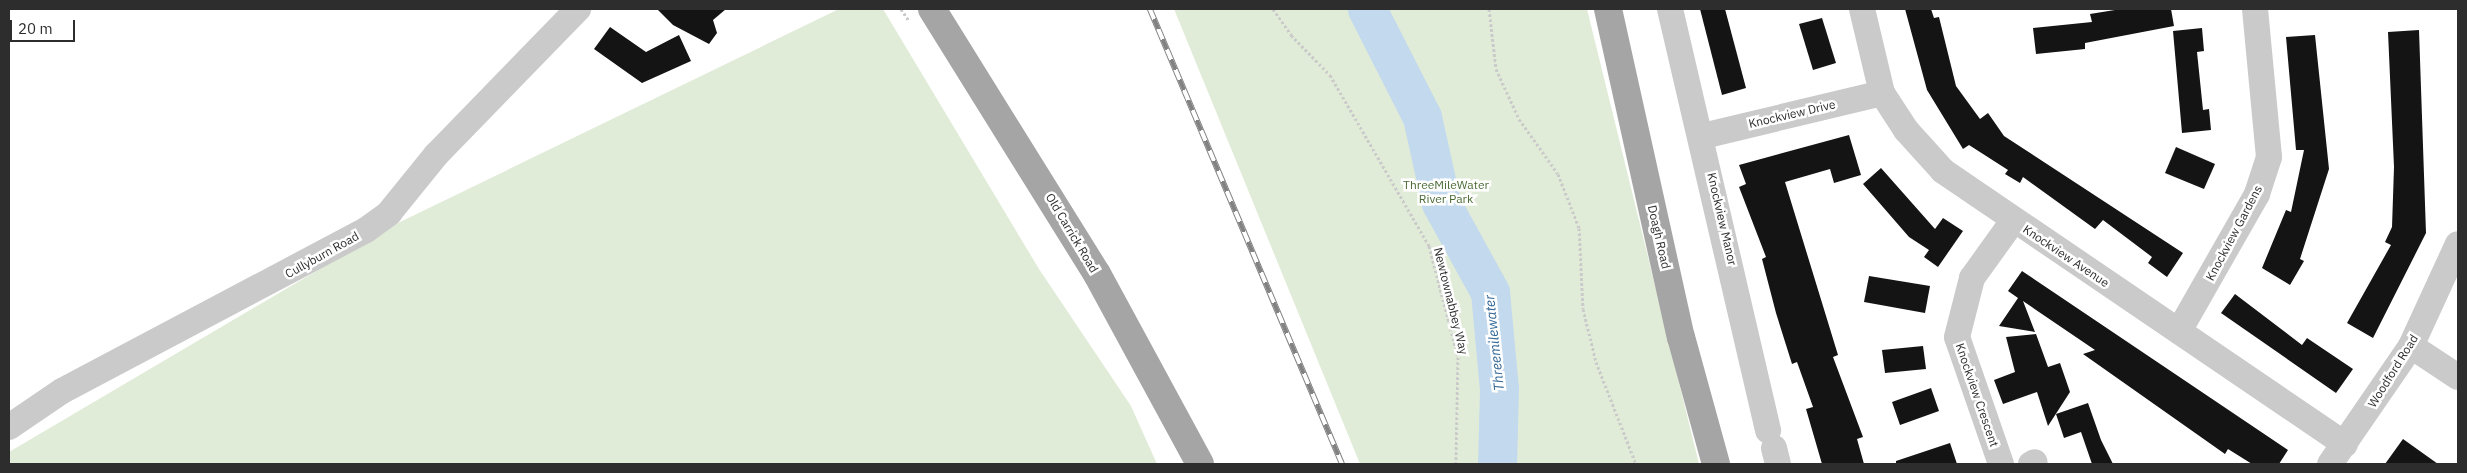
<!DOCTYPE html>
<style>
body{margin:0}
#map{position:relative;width:2467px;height:473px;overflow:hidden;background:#fff;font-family:"IBM Plex Sans",sans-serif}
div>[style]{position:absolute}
.green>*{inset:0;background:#e1ecd8}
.river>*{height:39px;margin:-19.5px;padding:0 19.5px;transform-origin:19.5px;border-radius:19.5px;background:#c2d9ee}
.building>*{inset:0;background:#141414}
.path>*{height:3px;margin-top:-1.5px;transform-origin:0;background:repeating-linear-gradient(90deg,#cacaca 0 2.5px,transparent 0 5px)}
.minor>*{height:26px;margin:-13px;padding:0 13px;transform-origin:13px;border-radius:13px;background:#cacaca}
.major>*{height:28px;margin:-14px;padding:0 14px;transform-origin:14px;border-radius:14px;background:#a5a5a5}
.rail>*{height:5.5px;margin-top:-2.75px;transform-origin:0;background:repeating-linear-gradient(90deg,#fff 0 11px,#828282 0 22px);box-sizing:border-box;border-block:1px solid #828282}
span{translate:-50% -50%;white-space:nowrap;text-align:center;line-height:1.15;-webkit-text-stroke:5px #fff;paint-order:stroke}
.street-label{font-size:12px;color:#2d2d2d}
.park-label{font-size:12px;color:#4b6c36}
.water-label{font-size:14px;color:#346896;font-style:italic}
.frame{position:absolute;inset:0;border:10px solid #2d2d2d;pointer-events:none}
.scale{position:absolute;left:10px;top:20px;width:65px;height:22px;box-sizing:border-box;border:2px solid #2d2d2d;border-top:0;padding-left:6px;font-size:15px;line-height:18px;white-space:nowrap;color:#2d2d2d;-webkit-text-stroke:4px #fff;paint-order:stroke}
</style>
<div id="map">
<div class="green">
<div style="clip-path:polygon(839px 9px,883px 9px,1039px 269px,1131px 406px,1157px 464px,9px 464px,9px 452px,398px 223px)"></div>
<div style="clip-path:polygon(1174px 9px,1587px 9px,1699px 464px,1360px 464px)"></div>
</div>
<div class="river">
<div style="left:1367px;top:9px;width:121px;rotate:63deg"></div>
<div style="left:1422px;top:117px;width:88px;rotate:77.5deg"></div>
<div style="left:1441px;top:203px;width:102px;rotate:61.2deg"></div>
<div style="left:1490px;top:292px;width:97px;rotate:84.7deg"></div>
<div style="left:1499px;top:389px;width:75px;rotate:91.5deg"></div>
</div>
<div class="building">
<div style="clip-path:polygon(657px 9px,726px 9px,713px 20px,717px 33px,709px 44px,673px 25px)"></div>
<div style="clip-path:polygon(1700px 9px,1725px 9px,1746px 88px,1722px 95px)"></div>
<div style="clip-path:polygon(1905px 9px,1931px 9px,1934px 18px,1939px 17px,1956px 86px,1980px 119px,1988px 113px,2004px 136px,2183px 253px,2167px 277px,2148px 263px,2152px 257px,2103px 220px,2095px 229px,2023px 177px,2020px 183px,2005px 174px,2008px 170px,1969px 145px,1963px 149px,1927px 90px)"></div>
<div style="clip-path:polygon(2121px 9px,2171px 9px,2174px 26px,2085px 43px,2085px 49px,2036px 54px,2033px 28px,2092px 22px,2090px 14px)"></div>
<div style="clip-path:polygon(1822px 18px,1836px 63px,1813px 70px,1799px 24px)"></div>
<div style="clip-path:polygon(610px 27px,646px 52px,679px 35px,691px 61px,642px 83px,594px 49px)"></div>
<div style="clip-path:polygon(2202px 28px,2204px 51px,2197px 52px,2203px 110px,2209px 109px,2211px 130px,2182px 133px,2173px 31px)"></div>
<div style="clip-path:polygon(2419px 30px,2426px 233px,2373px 338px,2347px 323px,2391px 245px,2385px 242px,2392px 227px,2394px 167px,2388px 32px)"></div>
<div style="clip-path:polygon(2315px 35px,2329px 169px,2300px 259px,2304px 261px,2290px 285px,2262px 268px,2286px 210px,2291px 212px,2304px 150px,2296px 150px,2286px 37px)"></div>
<div style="clip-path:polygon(1849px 135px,1861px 175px,1834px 183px,1830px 169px,1785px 182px,1838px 355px,1833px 357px,1863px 437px,1857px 439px,1864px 464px,1822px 464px,1806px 409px,1813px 407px,1797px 362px,1792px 364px,1776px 313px,1762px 259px,1766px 257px,1739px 187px,1746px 184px,1739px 165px)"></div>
<div style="clip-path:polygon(2176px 147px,2215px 164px,2204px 189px,2165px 173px)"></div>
<div style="clip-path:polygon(1881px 168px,1935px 229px,1943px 218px,1963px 231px,1938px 267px,1924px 257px,1929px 250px,1909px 237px,1863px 184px)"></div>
<div style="clip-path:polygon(2022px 271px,2288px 450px,2279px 464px,2252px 464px,2228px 449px,2225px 454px,2083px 354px,2095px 350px,2023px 301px,2035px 332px,1999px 326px,2018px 298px,2008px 291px)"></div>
<div style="clip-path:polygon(1869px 276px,1930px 286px,1925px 313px,1864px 302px)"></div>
<div style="clip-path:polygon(2235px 294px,2302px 345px,2307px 338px,2353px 369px,2336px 393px,2221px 313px)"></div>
<div style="clip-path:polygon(2036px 334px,2048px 367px,2060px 363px,2070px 392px,2048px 426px,2037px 392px,2003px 404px,1994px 380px,2015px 372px,2006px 337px)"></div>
<div style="clip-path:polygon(1923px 346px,1926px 369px,1885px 373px,1882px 350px)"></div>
<div style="clip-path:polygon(1931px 388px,1939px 411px,1900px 425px,1892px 402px)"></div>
<div style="clip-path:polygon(2088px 403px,2101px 440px,2113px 464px,2092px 464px,2081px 432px,2064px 438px,2056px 414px)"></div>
<div style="clip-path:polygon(2403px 439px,2438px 464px,2385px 464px)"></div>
<div style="clip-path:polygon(1950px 443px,1957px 464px,1896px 464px,1896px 461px)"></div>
</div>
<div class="path">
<div style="left:901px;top:9px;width:14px;rotate:56deg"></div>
<div style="left:1273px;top:9px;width:32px;rotate:55deg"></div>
<div style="left:1291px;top:35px;width:56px;rotate:45.7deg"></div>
<div style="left:1330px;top:75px;width:198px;rotate:59.9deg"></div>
<div style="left:1429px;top:246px;width:115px;rotate:75.4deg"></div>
<div style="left:1458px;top:357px;width:107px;rotate:91.1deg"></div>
<div style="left:1489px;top:9px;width:60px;rotate:83.3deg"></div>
<div style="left:1496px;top:69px;width:55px;rotate:65.3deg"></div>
<div style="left:1519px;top:119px;width:67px;rotate:54.7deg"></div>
<div style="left:1558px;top:174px;width:58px;rotate:68.7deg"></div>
<div style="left:1579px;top:228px;width:81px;rotate:87.2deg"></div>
<div style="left:1583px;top:309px;width:55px;rotate:76.2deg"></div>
<div style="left:1596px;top:362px;width:110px;rotate:68.6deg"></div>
</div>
<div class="minor">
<div style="left:1670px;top:9px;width:433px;rotate:76.9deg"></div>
<div style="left:1862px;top:9px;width:86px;rotate:76.6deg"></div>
<div style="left:1882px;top:93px;width:44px;rotate:57deg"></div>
<div style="left:1906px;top:130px;width:55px;rotate:47.9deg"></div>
<div style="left:1943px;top:171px;width:486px;rotate:34.2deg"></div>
<div style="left:1703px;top:136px;width:184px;rotate:-13.5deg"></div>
<div style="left:2179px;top:331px;width:158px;rotate:-60.3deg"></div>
<div style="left:2257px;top:194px;width:39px;rotate:-72deg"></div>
<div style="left:2269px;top:157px;width:149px;rotate:-95.4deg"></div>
<div style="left:2411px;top:346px;width:56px;rotate:33.4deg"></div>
<div style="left:9px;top:427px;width:64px;rotate:-34.2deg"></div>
<div style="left:62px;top:391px;width:344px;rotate:-27.9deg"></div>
<div style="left:366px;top:230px;width:29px;rotate:-36deg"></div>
<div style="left:389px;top:213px;width:75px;rotate:-51deg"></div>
<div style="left:436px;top:155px;width:204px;rotate:-45.8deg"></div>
<div style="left:1774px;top:448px;width:16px;rotate:76deg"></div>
<div style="left:2001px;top:464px;width:134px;rotate:-109.1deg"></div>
<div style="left:1957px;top:337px;width:61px;rotate:-75.7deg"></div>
<div style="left:1972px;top:278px;width:70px;rotate:-54.3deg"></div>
<div style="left:2031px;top:464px;width:4px;rotate:-27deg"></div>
<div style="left:2330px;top:464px;width:143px;rotate:-55.5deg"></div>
<div style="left:2411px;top:346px;width:112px;rotate:-65.3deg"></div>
</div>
<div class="major">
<div style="left:932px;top:9px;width:312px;rotate:58.1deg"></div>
<div style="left:1097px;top:274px;width:216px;rotate:61.5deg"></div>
<div style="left:1608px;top:9px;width:336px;rotate:77.5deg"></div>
<div style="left:1681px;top:337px;width:132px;rotate:74.6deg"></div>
</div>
<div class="rail">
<div style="left:1150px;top:9px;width:494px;rotate:67.1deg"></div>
</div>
<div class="street-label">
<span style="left:1792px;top:114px;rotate:-13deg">Knockview Drive</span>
<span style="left:1722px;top:219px;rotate:77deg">Knockview Manor</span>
<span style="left:1072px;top:233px;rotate:59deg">Old Carrick Road</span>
<span style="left:2234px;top:233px;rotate:-62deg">Knockview Gardens</span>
<span style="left:1659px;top:237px;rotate:77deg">Doagh Road</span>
<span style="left:322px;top:255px;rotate:-29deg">Cullyburn Road</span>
<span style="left:2066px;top:256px;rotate:34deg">Knockview Avenue</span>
<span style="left:1451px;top:301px;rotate:76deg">Newtownabbey Way</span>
<span style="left:2393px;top:371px;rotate:-58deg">Woodford Road</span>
<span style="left:1977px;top:395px;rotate:71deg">Knockview Crescent</span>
</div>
<div class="park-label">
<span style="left:1446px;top:192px">ThreeMileWater<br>River Park</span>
</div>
<div class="water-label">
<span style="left:1494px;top:343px;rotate:-96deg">Threemilewater</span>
</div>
<div class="frame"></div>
<div class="scale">20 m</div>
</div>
